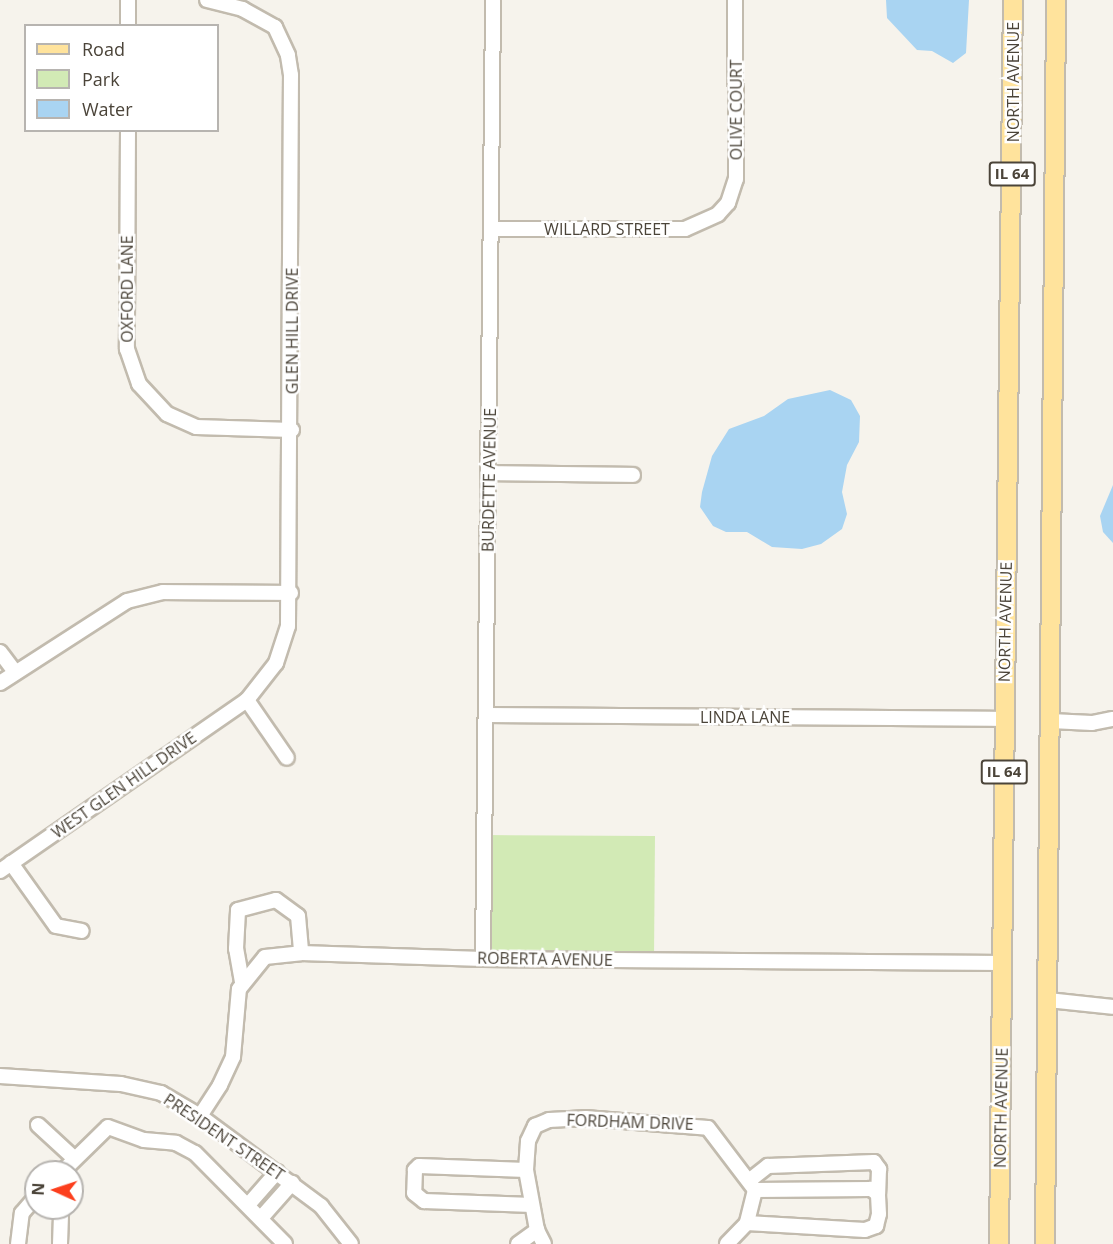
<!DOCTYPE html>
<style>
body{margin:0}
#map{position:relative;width:1113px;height:1244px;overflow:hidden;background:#f6f3ec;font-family:"Open Sans",sans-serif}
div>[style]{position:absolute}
.green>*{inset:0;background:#d2eab5}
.water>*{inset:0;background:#a9d4f2}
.roads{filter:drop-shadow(2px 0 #c2bbae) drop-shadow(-2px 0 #c2bbae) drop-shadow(0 2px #c2bbae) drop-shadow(0 -2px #c2bbae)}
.minor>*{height:14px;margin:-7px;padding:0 7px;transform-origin:7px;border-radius:7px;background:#fff}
.major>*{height:18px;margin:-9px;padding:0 9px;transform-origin:9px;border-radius:9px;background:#ffe39c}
span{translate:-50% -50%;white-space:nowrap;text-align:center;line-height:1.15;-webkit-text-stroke:5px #fff;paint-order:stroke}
.shield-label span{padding:2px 4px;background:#fff;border:2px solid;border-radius:4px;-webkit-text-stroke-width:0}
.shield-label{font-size:15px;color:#4b4439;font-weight:700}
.street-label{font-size:16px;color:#4b4439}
.legend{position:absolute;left:24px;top:24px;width:195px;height:108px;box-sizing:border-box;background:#fff;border:2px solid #b7b4b0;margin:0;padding:8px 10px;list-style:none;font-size:18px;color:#4b4439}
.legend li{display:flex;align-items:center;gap:12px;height:30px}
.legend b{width:30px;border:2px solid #b7b4b0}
.north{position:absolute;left:24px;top:1160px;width:60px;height:60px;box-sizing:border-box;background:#fff;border:2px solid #b7b4b0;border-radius:50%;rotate:273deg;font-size:16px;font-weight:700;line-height:24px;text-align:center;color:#4b4439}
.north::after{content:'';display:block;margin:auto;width:21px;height:27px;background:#fc3f1d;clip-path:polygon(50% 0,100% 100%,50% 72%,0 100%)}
</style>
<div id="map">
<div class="green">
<div style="clip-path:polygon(487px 835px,655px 836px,654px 958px,486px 956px)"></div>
</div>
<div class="water">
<div style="clip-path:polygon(886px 0,969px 0,966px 53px,953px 63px,932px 51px,917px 50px,887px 18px)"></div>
<div style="clip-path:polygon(830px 390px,851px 400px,860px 416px,859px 442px,847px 465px,842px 492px,847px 514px,842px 529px,821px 544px,802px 549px,772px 547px,747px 532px,726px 532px,713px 526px,700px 507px,702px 492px,712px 456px,729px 429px,764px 416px,788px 399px)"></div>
<div style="clip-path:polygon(1113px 485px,1113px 543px,1103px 532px,1100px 516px)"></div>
</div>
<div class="roads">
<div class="minor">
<div style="left:128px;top:26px;width:26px;rotate:-90deg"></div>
<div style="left:128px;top:130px;width:219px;rotate:90.3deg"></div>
<div style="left:127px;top:349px;width:37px;rotate:71deg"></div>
<div style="left:139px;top:384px;width:41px;rotate:47deg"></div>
<div style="left:167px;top:414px;width:32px;rotate:24deg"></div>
<div style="left:196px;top:427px;width:96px;rotate:1.8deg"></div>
<div style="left:492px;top:229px;width:193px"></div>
<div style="left:685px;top:229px;width:36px;rotate:-24deg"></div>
<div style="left:718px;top:214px;width:15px;rotate:-48deg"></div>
<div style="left:728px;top:203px;width:25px;rotate:-72deg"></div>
<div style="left:736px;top:179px;width:179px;rotate:-90.3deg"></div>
<div style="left:489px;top:473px;width:144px;rotate:0.8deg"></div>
<div style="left:0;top:652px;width:25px;rotate:53deg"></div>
<div style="left:0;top:683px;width:151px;rotate:-32.8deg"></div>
<div style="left:127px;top:601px;width:37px;rotate:-14deg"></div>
<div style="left:163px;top:592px;width:128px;rotate:0.4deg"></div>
<div style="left:247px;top:700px;width:70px;rotate:55.4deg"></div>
<div style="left:487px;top:715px;width:517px;rotate:0.44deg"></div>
<div style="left:1051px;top:721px;width:41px;rotate:2.8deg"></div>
<div style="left:1092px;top:723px;width:21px;rotate:-11deg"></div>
<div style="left:11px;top:863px;width:77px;rotate:54.5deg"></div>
<div style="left:56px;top:926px;width:26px;rotate:11deg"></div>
<div style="left:0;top:871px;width:300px;rotate:-34.7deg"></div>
<div style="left:247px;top:700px;width:47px;rotate:-51.9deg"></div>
<div style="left:276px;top:663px;width:39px;rotate:-72deg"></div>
<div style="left:288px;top:626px;width:551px;rotate:-89.69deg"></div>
<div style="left:291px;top:75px;width:20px;rotate:-99deg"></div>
<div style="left:288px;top:55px;width:31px;rotate:-115deg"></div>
<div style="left:275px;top:27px;width:37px;rotate:-151deg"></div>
<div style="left:243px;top:9px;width:37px;rotate:-166deg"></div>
<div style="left:483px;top:959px;width:959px;rotate:-89.4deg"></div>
<div style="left:242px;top:982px;width:34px;rotate:-100deg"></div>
<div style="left:236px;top:949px;width:39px;rotate:-87deg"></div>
<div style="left:238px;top:910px;width:39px;rotate:-15deg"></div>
<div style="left:276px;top:900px;width:27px;rotate:36deg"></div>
<div style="left:298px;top:916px;width:37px;rotate:85deg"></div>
<div style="left:1048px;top:1000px;width:65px;rotate:6.1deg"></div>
<div style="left:0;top:1076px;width:121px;rotate:3.8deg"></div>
<div style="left:121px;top:1084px;width:41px;rotate:12.7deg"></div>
<div style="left:161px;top:1093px;width:45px;rotate:30.5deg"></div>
<div style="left:200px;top:1116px;width:151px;rotate:36.6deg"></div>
<div style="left:321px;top:1206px;width:48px;rotate:51.7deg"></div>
<div style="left:200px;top:1116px;width:37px;rotate:-57deg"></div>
<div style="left:220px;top:1085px;width:31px;rotate:-65deg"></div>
<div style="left:233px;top:1057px;width:68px;rotate:-85deg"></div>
<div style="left:239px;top:989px;width:41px;rotate:-50.9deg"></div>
<div style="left:265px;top:957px;width:36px;rotate:-6deg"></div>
<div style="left:301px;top:953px;width:182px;rotate:1.9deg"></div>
<div style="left:483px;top:959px;width:520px;rotate:0.44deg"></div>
<div style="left:38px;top:1125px;width:50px;rotate:42.6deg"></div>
<div style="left:526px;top:1170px;width:107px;rotate:-177.9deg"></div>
<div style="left:419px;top:1166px;width:6px;rotate:135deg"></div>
<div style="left:415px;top:1170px;width:23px;rotate:92deg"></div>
<div style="left:414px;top:1193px;width:13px;rotate:39deg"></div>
<div style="left:424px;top:1201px;width:108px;rotate:2.1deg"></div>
<div style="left:62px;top:1172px;width:64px;rotate:-44.4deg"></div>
<div style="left:108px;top:1127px;width:38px;rotate:20deg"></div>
<div style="left:144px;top:1140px;width:32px;rotate:5deg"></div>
<div style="left:176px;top:1143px;width:21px;rotate:28deg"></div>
<div style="left:195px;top:1153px;width:128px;rotate:45.3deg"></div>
<div style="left:750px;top:1180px;width:23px;rotate:-38deg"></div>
<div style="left:768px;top:1166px;width:106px;rotate:-2.2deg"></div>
<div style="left:874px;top:1162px;width:9px;rotate:54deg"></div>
<div style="left:879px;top:1169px;width:25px;rotate:92deg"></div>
<div style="left:248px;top:1205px;width:44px;rotate:-48.7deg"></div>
<div style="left:261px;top:1218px;width:47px;rotate:-48.5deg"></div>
<div style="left:747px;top:1223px;width:118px;rotate:3.4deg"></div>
<div style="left:865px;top:1230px;width:12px;rotate:-20deg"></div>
<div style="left:876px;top:1226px;width:12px;rotate:-76deg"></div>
<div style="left:879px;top:1214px;width:20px;rotate:-93deg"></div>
<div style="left:878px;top:1194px;width:9px;rotate:-144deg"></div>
<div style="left:871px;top:1189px;width:116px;rotate:179.5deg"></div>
<div style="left:18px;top:1244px;width:31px;rotate:-83deg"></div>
<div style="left:22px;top:1213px;width:21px;rotate:-49deg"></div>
<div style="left:60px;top:1244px;width:36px;rotate:-88deg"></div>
<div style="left:518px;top:1244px;width:24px;rotate:-36deg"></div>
<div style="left:544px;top:1244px;width:16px;rotate:-117deg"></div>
<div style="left:537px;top:1230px;width:61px;rotate:-100.4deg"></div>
<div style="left:526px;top:1170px;width:29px;rotate:-86deg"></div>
<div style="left:528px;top:1141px;width:17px;rotate:-65deg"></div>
<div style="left:535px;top:1126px;width:15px;rotate:-23deg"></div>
<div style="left:549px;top:1120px;width:36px;rotate:-3deg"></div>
<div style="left:585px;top:1118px;width:123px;rotate:4.6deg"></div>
<div style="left:708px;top:1128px;width:78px;rotate:52.8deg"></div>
<div style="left:755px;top:1190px;width:34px;rotate:104deg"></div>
<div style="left:747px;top:1223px;width:29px;rotate:134deg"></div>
</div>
<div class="major">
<div style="left:999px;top:1244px;width:1244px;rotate:-89.36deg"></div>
<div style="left:1045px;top:1244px;width:1244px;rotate:-89.49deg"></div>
</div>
</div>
<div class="shield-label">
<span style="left:1012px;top:174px">IL 64</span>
<span style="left:1004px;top:772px">IL 64</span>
</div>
<div class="street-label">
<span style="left:1013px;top:82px;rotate:-90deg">NORTH AVENUE</span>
<span style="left:736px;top:110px;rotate:-90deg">OLIVE COURT</span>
<span style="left:607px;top:229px">WILLARD STREET</span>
<span style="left:127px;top:289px;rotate:-90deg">OXFORD LANE</span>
<span style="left:292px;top:331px;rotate:-90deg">GLEN HILL DRIVE</span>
<span style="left:489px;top:480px;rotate:-89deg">BURDETTE AVENUE</span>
<span style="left:1005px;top:622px;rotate:-89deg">NORTH AVENUE</span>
<span style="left:745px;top:717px">LINDA LANE</span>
<span style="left:124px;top:785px;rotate:-35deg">WEST GLEN HILL DRIVE</span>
<span style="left:545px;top:959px;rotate:1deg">ROBERTA AVENUE</span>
<span style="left:1001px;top:1108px;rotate:-89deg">NORTH AVENUE</span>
<span style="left:630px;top:1122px;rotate:2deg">FORDHAM DRIVE</span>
<span style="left:224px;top:1137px;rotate:34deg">PRESIDENT STREET</span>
</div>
<ul class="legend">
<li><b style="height:8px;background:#ffe39c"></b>Road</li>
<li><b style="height:16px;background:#d2eab5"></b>Park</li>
<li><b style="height:16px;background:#a9d4f2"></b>Water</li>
</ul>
<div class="north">N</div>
</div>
